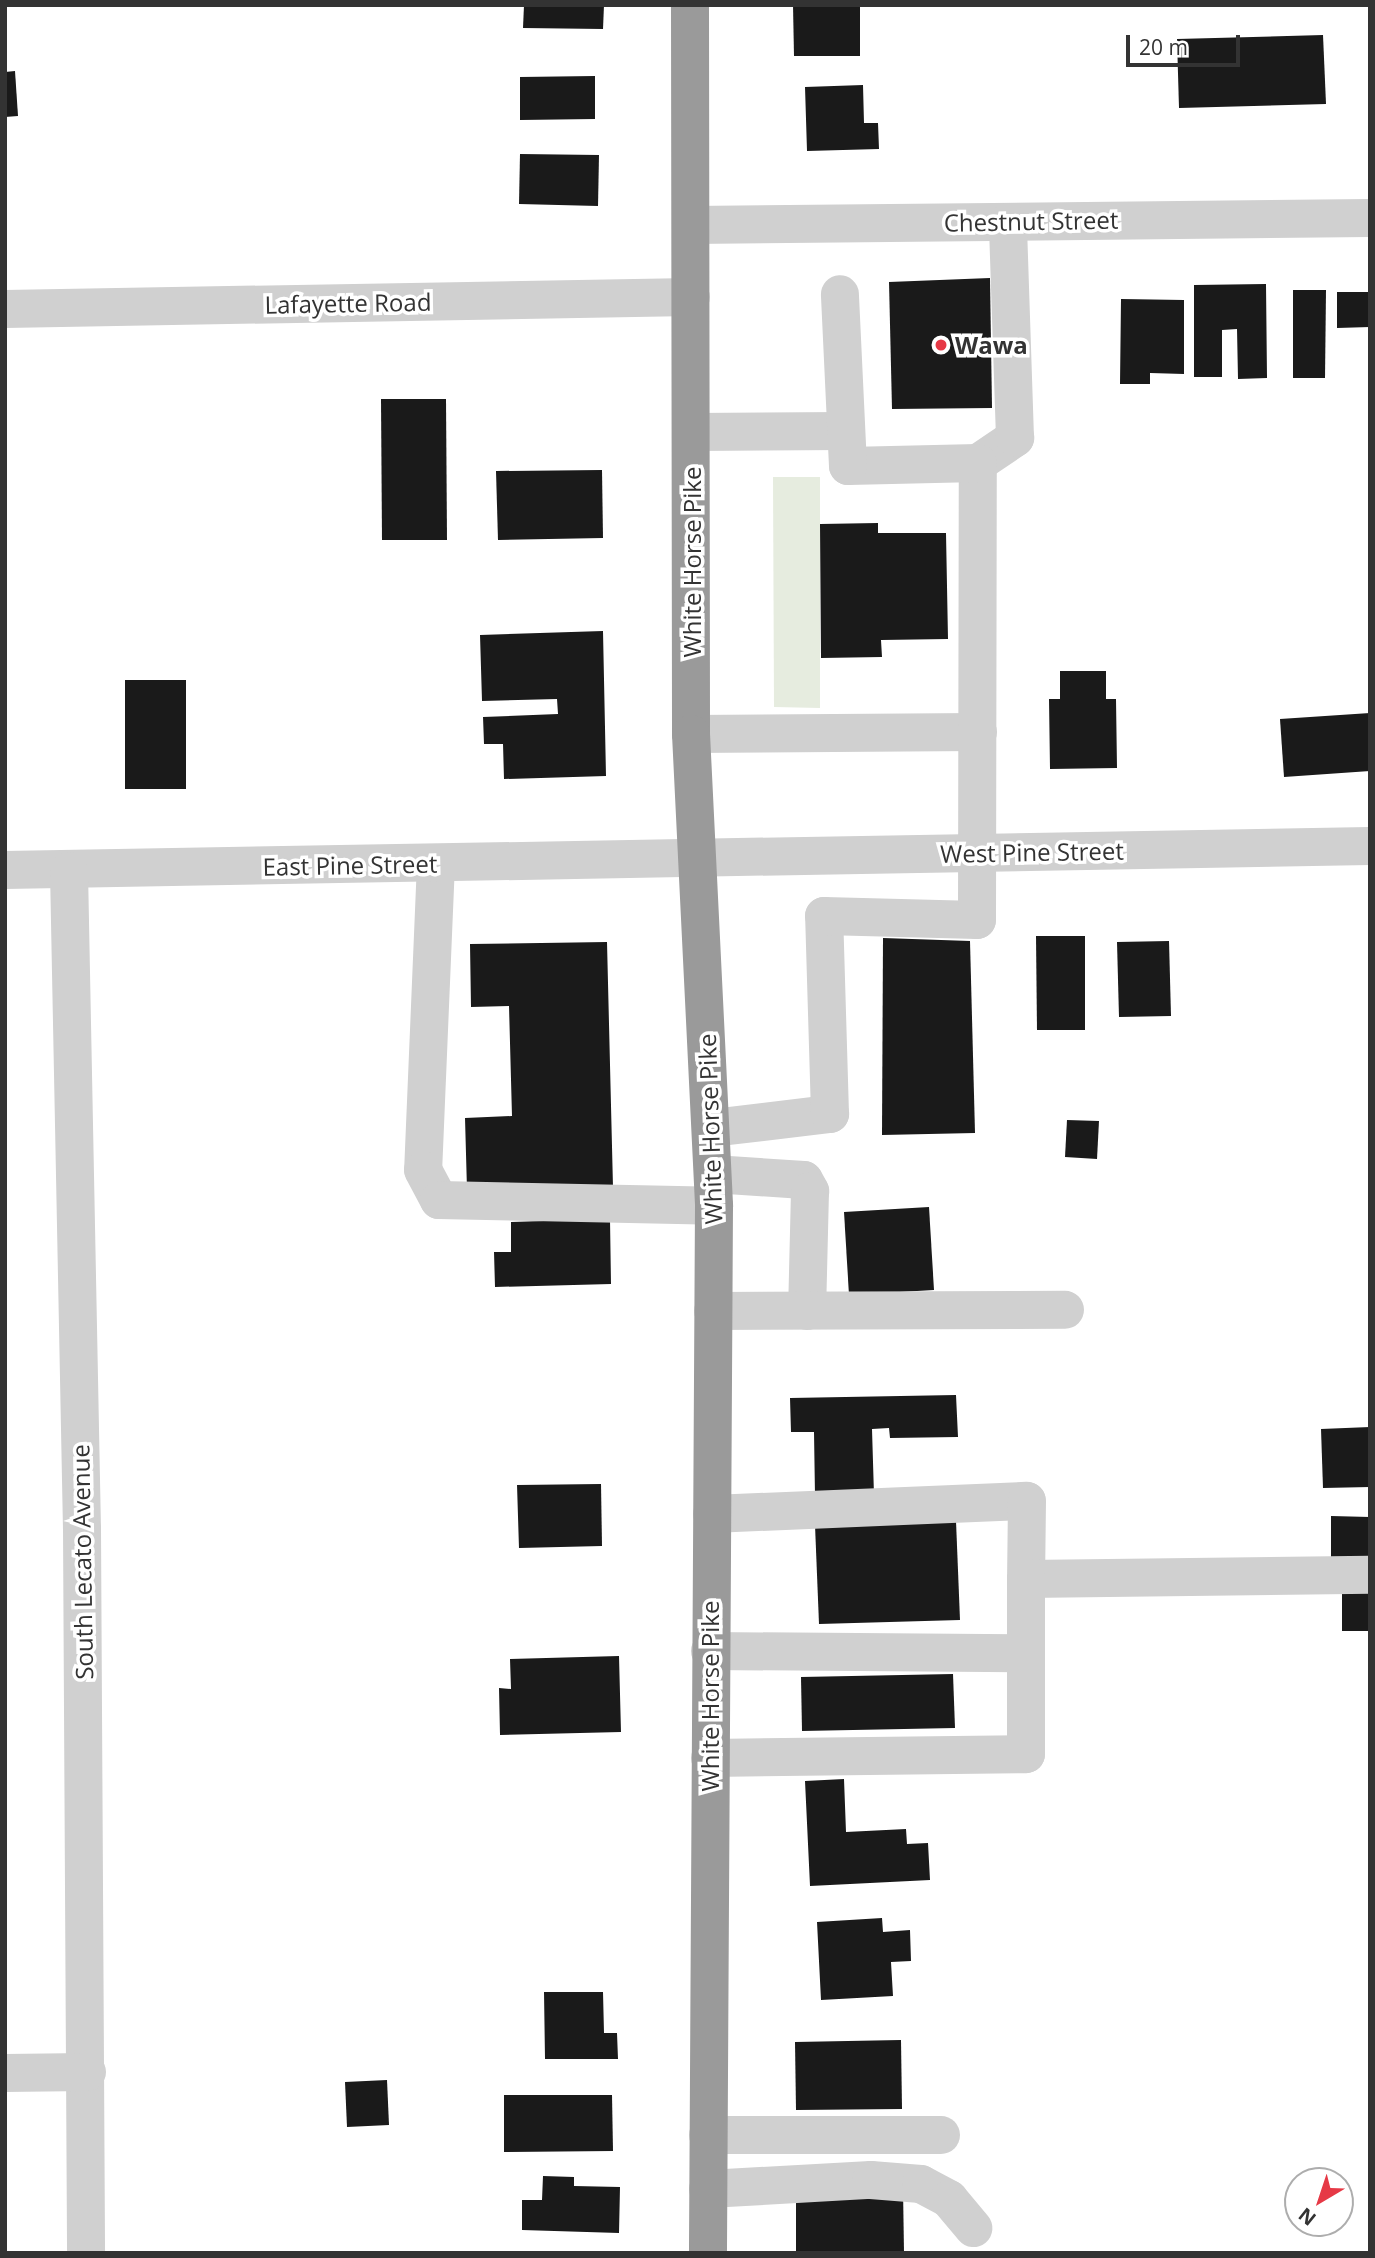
<!DOCTYPE html>
<style>
body{margin:0}
#map{position:relative;width:1375px;height:2258px;overflow:hidden;background:#fff;font-family:"Open Sans",sans-serif}
div>[style]{position:absolute}
.green>*{inset:0;background:#e6ecdf}
.building>*{inset:0;background:#1a1a1a}
.minor>*{height:38px;margin:-19px;padding:0 19px;transform-origin:19px;border-radius:19px;background:#d0d0d0}
.highway>*{height:38px;margin:-19px;padding:0 19px;transform-origin:19px;border-radius:19px;background:#9a9a9a}
.dots>*{width:19px;height:19px;translate:-50% -50%;box-sizing:border-box;border:4px solid #fff;border-radius:50%}
span{translate:-50% -50%;white-space:nowrap;text-align:center;line-height:1.15;-webkit-text-stroke:7px #fff;paint-order:stroke}
.street-label{font-size:24px;color:#333}
.poi-label{font-size:24px;color:#333;font-weight:700}
.left{translate:0 -50%;text-align:left}
.frame{position:absolute;inset:0;border:7px solid #333;pointer-events:none}
.north{position:absolute;left:1284px;top:2167px;width:70px;height:70px;box-sizing:border-box;background:#fff;border:2px solid #adadad;border-radius:50%;rotate:219deg;font-size:19px;font-weight:700;line-height:28px;text-align:center;color:#333}
.north::after{content:'';display:block;margin:auto;width:24px;height:32px;background:#e63946;clip-path:polygon(50% 0,100% 100%,50% 72%,0 100%)}
.scale{position:absolute;left:1126px;top:35px;width:114px;height:32px;box-sizing:border-box;border:4px solid #333;border-top:0;padding-left:9px;font-size:21px;line-height:24px;white-space:nowrap;color:#333;-webkit-text-stroke:5px #fff;paint-order:stroke}
</style>
<div id="map">
<div class="green">
<div style="clip-path:polygon(773px 477px,820px 477px,820px 708px,774px 707px)"></div>
</div>
<div class="building">
<div style="clip-path:polygon(524px 5px,604px 5px,603px 29px,523px 28px)"></div>
<div style="clip-path:polygon(793px 5px,860px 5px,860px 56px,794px 56px)"></div>
<div style="clip-path:polygon(1323px 35px,1326px 104px,1179px 108px,1177px 39px)"></div>
<div style="clip-path:polygon(15px 71px,18px 116px,5px 117px,5px 72px)"></div>
<div style="clip-path:polygon(595px 76px,595px 119px,520px 120px,520px 77px)"></div>
<div style="clip-path:polygon(863px 85px,864px 123px,878px 123px,879px 149px,807px 151px,805px 87px)"></div>
<div style="clip-path:polygon(520px 154px,599px 155px,598px 206px,519px 204px)"></div>
<div style="clip-path:polygon(990px 278px,992px 408px,892px 409px,889px 282px)"></div>
<div style="clip-path:polygon(1266px 284px,1267px 378px,1238px 379px,1237px 329px,1222px 330px,1222px 377px,1194px 377px,1194px 285px)"></div>
<div style="clip-path:polygon(1293px 290px,1326px 290px,1325px 378px,1293px 378px)"></div>
<div style="clip-path:polygon(1337px 292px,1370px 292px,1370px 327px,1337px 328px)"></div>
<div style="clip-path:polygon(1121px 299px,1184px 300px,1184px 374px,1150px 373px,1150px 384px,1120px 384px)"></div>
<div style="clip-path:polygon(381px 399px,446px 399px,447px 540px,382px 540px)"></div>
<div style="clip-path:polygon(602px 470px,603px 538px,498px 540px,496px 471px)"></div>
<div style="clip-path:polygon(878px 523px,878px 533px,946px 533px,948px 639px,881px 640px,882px 657px,821px 658px,820px 524px)"></div>
<div style="clip-path:polygon(603px 631px,606px 776px,504px 779px,503px 744px,484px 744px,483px 717px,558px 714px,557px 699px,482px 701px,480px 635px)"></div>
<div style="clip-path:polygon(1060px 671px,1106px 671px,1106px 699px,1116px 699px,1117px 768px,1050px 769px,1049px 699px,1060px 699px)"></div>
<div style="clip-path:polygon(125px 680px,186px 680px,186px 789px,125px 789px)"></div>
<div style="clip-path:polygon(1370px 713px,1370px 771px,1284px 777px,1280px 719px)"></div>
<div style="clip-path:polygon(1036px 936px,1085px 936px,1085px 1030px,1037px 1030px)"></div>
<div style="clip-path:polygon(883px 938px,970px 941px,975px 1133px,882px 1135px)"></div>
<div style="clip-path:polygon(1169px 941px,1171px 1016px,1119px 1017px,1117px 942px)"></div>
<div style="clip-path:polygon(607px 942px,613px 1187px,467px 1190px,465px 1118px,512px 1116px,509px 1006px,471px 1007px,470px 944px)"></div>
<div style="clip-path:polygon(1067px 1120px,1099px 1121px,1097px 1159px,1065px 1157px)"></div>
<div style="clip-path:polygon(929px 1207px,934px 1290px,849px 1295px,844px 1212px)"></div>
<div style="clip-path:polygon(610px 1219px,611px 1284px,495px 1287px,494px 1252px,511px 1252px,511px 1222px)"></div>
<div style="clip-path:polygon(956px 1395px,958px 1437px,890px 1438px,889px 1428px,872px 1429px,874px 1495px,815px 1496px,814px 1432px,791px 1432px,790px 1398px)"></div>
<div style="clip-path:polygon(1370px 1427px,1370px 1487px,1323px 1488px,1321px 1429px)"></div>
<div style="clip-path:polygon(601px 1484px,602px 1546px,519px 1548px,517px 1485px)"></div>
<div style="clip-path:polygon(1331px 1516px,1370px 1517px,1370px 1561px,1331px 1560px)"></div>
<div style="clip-path:polygon(956px 1521px,960px 1620px,819px 1624px,815px 1525px)"></div>
<div style="clip-path:polygon(1342px 1588px,1370px 1588px,1370px 1631px,1342px 1631px)"></div>
<div style="clip-path:polygon(619px 1656px,621px 1732px,500px 1735px,499px 1688px,511px 1689px,510px 1659px)"></div>
<div style="clip-path:polygon(953px 1674px,955px 1728px,802px 1731px,801px 1677px)"></div>
<div style="clip-path:polygon(844px 1779px,846px 1832px,906px 1829px,907px 1844px,928px 1843px,930px 1880px,810px 1886px,805px 1781px)"></div>
<div style="clip-path:polygon(882px 1918px,883px 1932px,910px 1930px,911px 1961px,891px 1962px,893px 1996px,821px 2000px,817px 1922px)"></div>
<div style="clip-path:polygon(544px 1992px,603px 1992px,604px 2033px,617px 2033px,618px 2059px,545px 2059px)"></div>
<div style="clip-path:polygon(901px 2040px,902px 2109px,796px 2110px,795px 2042px)"></div>
<div style="clip-path:polygon(387px 2080px,389px 2125px,347px 2127px,345px 2082px)"></div>
<div style="clip-path:polygon(504px 2095px,612px 2095px,613px 2151px,504px 2152px)"></div>
<div style="clip-path:polygon(543px 2176px,574px 2177px,574px 2186px,620px 2187px,619px 2233px,522px 2230px,522px 2200px,542px 2200px)"></div>
<div style="clip-path:polygon(903px 2189px,904px 2253px,796px 2253px,796px 2191px)"></div>
</div>
<div class="minor">
<div style="left:691px;top:225px;width:679px;rotate:-0.59deg"></div>
<div style="left:5px;top:309px;width:686px;rotate:-1deg"></div>
<div style="left:693px;top:432px;width:153px;rotate:-0.4deg"></div>
<div style="left:978px;top:463px;width:45px;rotate:-34deg"></div>
<div style="left:1015px;top:438px;width:216px;rotate:-91.9deg"></div>
<div style="left:691px;top:734px;width:287px;rotate:-0.4deg"></div>
<div style="left:436px;top:863px;width:307px;rotate:92.4deg"></div>
<div style="left:423px;top:1170px;width:34px;rotate:62deg"></div>
<div style="left:439px;top:1200px;width:275px;rotate:1.2deg"></div>
<div style="left:5px;top:870px;width:1365px;rotate:-1.01deg"></div>
<div style="left:69px;top:871px;width:658px;rotate:88.87deg"></div>
<div style="left:82px;top:1529px;width:724px;rotate:89.68deg"></div>
<div style="left:712px;top:1128px;width:119px;rotate:-6.8deg"></div>
<div style="left:830px;top:1114px;width:198px;rotate:-91.7deg"></div>
<div style="left:824px;top:916px;width:153px;rotate:1.5deg"></div>
<div style="left:977px;top:920px;width:457px;rotate:-89.9deg"></div>
<div style="left:978px;top:463px;width:130px;rotate:178.7deg"></div>
<div style="left:848px;top:466px;width:172px;rotate:-92.7deg"></div>
<div style="left:713px;top:1174px;width:91px;rotate:3.8deg"></div>
<div style="left:804px;top:1180px;width:13px;rotate:61deg"></div>
<div style="left:810px;top:1191px;width:120px;rotate:91.4deg"></div>
<div style="left:713px;top:1311px;width:352px;rotate:-0.2deg"></div>
<div style="left:712px;top:1514px;width:315px;rotate:-2.4deg"></div>
<div style="left:1027px;top:1501px;width:78px;rotate:90.7deg"></div>
<div style="left:1026px;top:1579px;width:344px;rotate:-0.7deg"></div>
<div style="left:710px;top:1651px;width:316px;rotate:0.4deg"></div>
<div style="left:710px;top:1758px;width:316px;rotate:-0.7deg"></div>
<div style="left:1026px;top:1754px;width:175px;rotate:-90deg"></div>
<div style="left:5px;top:2073px;width:82px;rotate:-0.7deg"></div>
<div style="left:708px;top:2135px;width:233px"></div>
<div style="left:708px;top:2189px;width:163px;rotate:-3.2deg"></div>
<div style="left:871px;top:2180px;width:50px;rotate:4.6deg"></div>
<div style="left:921px;top:2184px;width:32px;rotate:28deg"></div>
<div style="left:949px;top:2199px;width:38px;rotate:50deg"></div>
</div>
<div class="highway">
<div style="left:690px;top:5px;width:729px;rotate:89.92deg"></div>
<div style="left:691px;top:734px;width:473px;rotate:87.2deg"></div>
<div style="left:714px;top:1206px;width:1047px;rotate:90.33deg"></div>
</div>
<div class="dots">
<div style="left:941px;top:345px;background:#e63946"></div>
</div>
<div class="street-label">
<span style="left:1031px;top:221px;rotate:-1deg">Chestnut Street</span>
<span style="left:348px;top:303px;rotate:-1deg">Lafayette Road</span>
<span style="left:692px;top:562px;rotate:-90deg">White Horse Pike</span>
<span style="left:1032px;top:852px;rotate:-1deg">West Pine Street</span>
<span style="left:350px;top:865px;rotate:-1deg">East Pine Street</span>
<span style="left:710px;top:1129px;rotate:-92deg">White Horse Pike</span>
<span style="left:82px;top:1562px;rotate:-91deg">South Lecato Avenue</span>
<span style="left:710px;top:1696px;rotate:-90deg">White Horse Pike</span>
</div>
<div class="poi-label">
<span class="left" style="left:955px;top:345px">Wawa</span>
</div>
<div class="frame"></div>
<div class="north">N</div>
<div class="scale">20 m</div>
</div>
